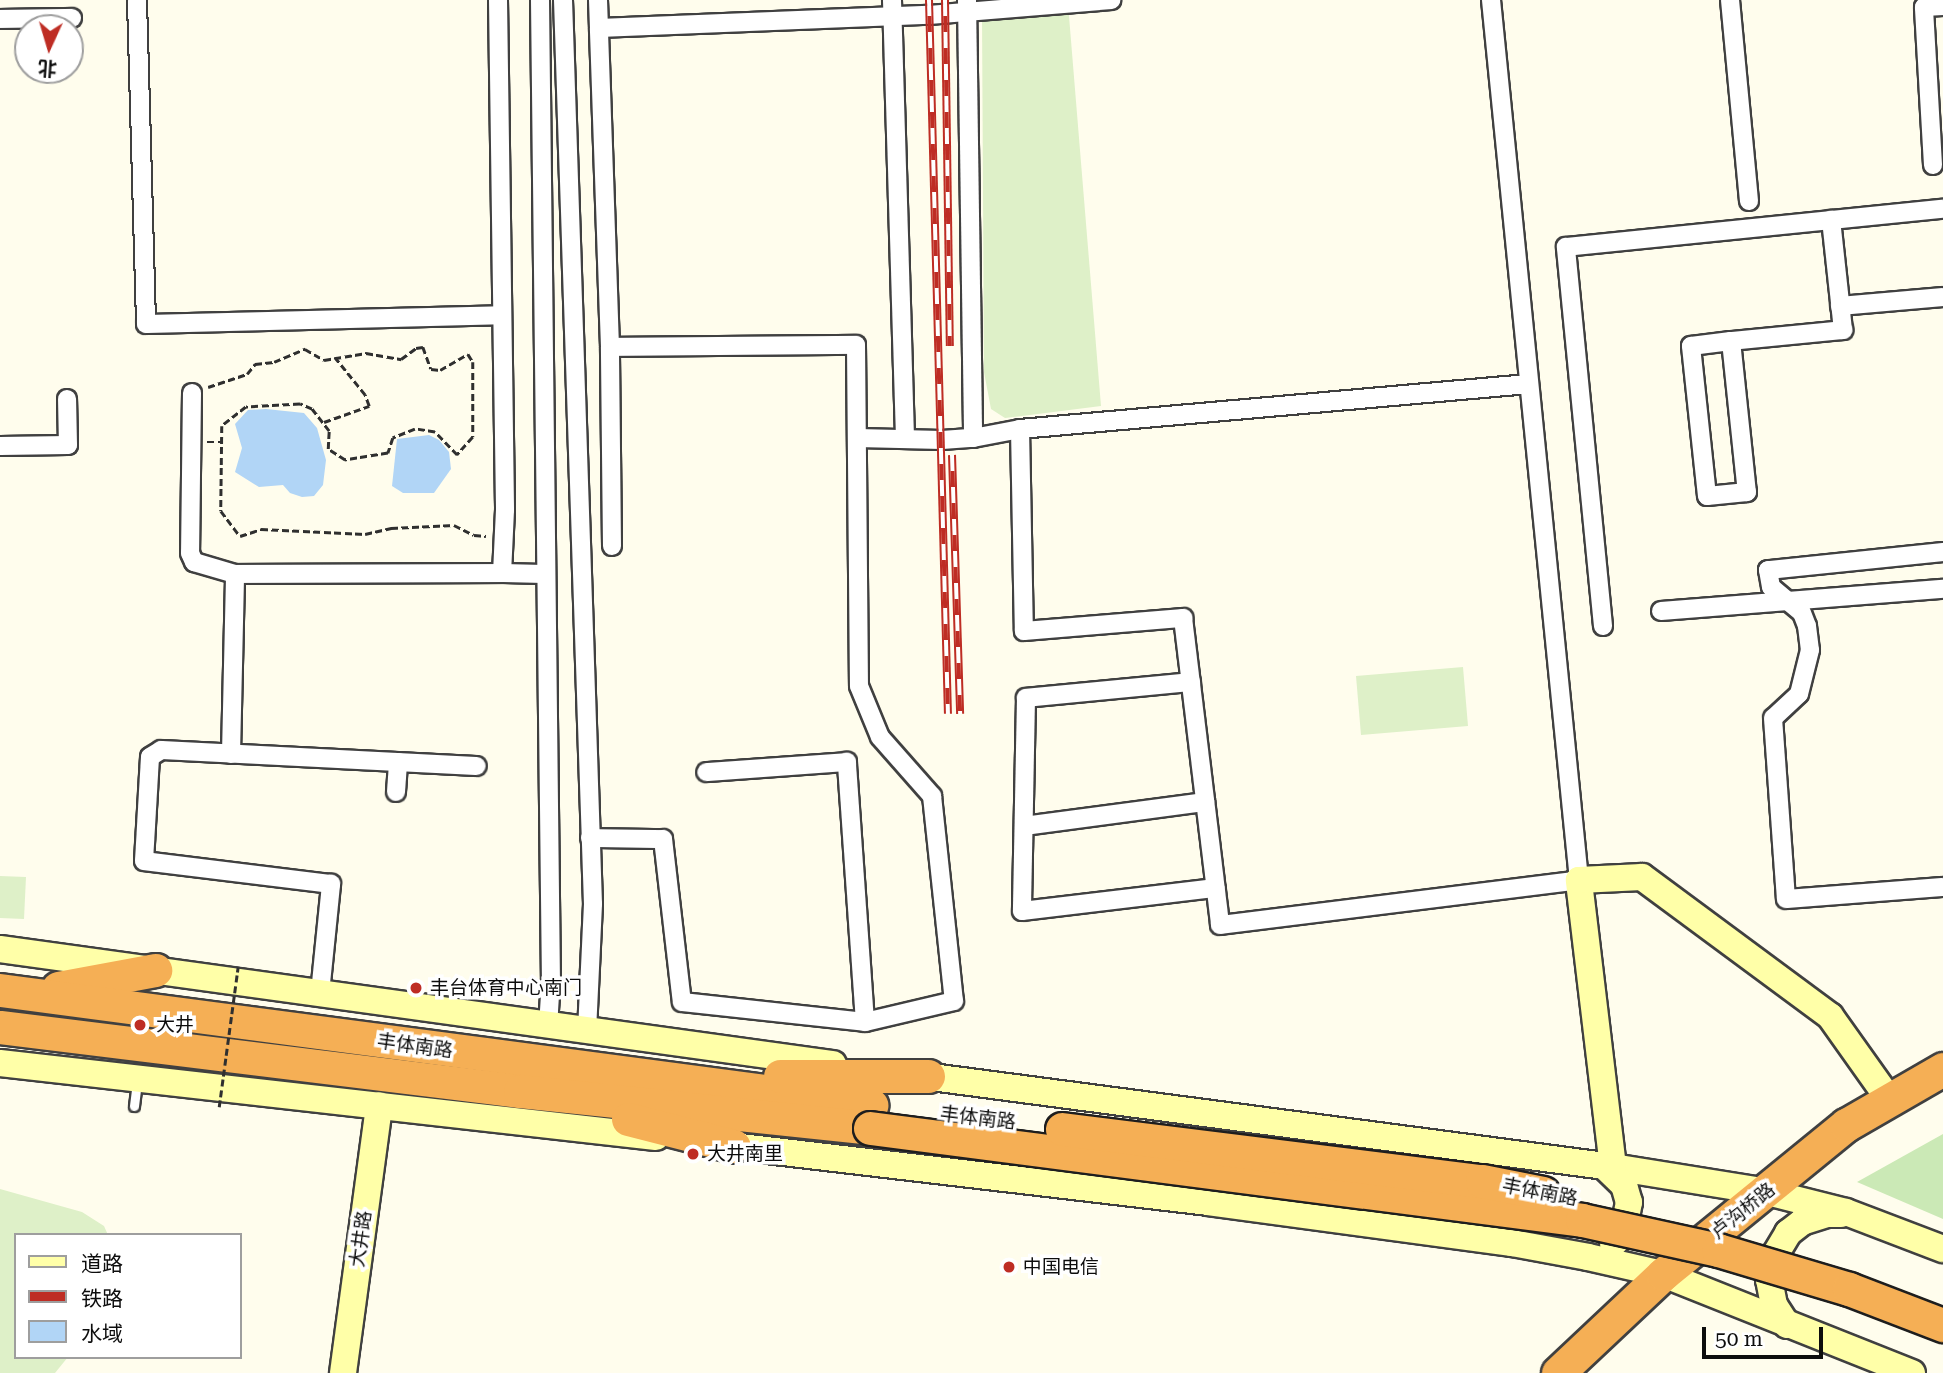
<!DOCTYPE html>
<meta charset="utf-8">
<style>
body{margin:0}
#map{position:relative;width:1943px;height:1373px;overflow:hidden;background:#fffded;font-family:"Roboto Serif","Noto Sans SC",serif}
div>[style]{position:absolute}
.green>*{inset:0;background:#cbe9b6}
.pitch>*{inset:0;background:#def0c8}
.water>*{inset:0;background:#b1d5f6}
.path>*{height:2.5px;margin-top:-1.25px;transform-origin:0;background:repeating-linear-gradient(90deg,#2f2f2f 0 7px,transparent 0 10.5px)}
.roads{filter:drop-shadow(2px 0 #404040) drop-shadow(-2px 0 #404040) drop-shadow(0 2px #404040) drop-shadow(0 -2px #404040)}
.lane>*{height:9px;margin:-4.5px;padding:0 4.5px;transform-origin:4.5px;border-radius:4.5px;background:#fff}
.street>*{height:18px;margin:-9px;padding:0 9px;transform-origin:9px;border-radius:9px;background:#fff}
.secondary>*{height:26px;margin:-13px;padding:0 13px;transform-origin:13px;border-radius:13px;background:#ffffa8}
.highway>*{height:33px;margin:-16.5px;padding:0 16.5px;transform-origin:16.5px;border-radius:16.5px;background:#f5af55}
.rail>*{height:8px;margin-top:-4px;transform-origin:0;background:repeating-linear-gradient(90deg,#fff 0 16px,#be2d24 0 32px);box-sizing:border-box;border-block:2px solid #be2d24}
.path-bridge>*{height:2.5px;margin-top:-1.25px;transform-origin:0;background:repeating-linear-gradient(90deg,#2f2f2f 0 7px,transparent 0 10.5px)}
.bridges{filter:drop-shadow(2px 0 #1e1e1e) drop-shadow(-2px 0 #1e1e1e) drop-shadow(0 2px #1e1e1e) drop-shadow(0 -2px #1e1e1e)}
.highway-bridge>*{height:33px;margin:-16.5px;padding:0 16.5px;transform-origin:16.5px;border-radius:16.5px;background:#f5af55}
.dots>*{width:19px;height:19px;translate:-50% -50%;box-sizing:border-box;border:4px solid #fff;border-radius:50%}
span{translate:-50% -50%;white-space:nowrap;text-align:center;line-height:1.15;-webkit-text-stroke:7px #fff;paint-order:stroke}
.poi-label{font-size:19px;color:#0d0d0d}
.left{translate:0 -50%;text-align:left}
.street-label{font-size:19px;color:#0d0d0d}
.legend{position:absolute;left:14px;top:1233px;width:228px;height:126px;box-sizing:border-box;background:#fff;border:2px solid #9e9e9e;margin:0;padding:9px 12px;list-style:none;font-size:21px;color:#0d0d0d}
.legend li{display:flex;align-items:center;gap:14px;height:35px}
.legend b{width:35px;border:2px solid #9e9e9e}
.north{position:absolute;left:14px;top:14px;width:70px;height:70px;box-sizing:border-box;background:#fff;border:2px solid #9e9e9e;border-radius:50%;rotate:184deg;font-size:19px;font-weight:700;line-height:28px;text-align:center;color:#0d0d0d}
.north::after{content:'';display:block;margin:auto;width:24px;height:32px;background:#be2d24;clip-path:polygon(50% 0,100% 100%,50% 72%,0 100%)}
.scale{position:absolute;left:1702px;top:1327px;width:121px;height:32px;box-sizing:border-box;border:4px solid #0d0d0d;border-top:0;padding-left:9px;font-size:21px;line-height:24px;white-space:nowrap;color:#0d0d0d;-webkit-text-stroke:5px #fff;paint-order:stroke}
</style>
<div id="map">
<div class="green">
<div style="clip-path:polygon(1943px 1134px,1943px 1219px,1857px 1182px)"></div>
</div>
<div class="pitch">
<div style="clip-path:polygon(1068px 4px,1101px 406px,1005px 418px,991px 409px,984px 372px,982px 14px)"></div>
<div style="clip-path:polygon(1463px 667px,1468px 726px,1361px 735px,1356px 676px)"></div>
<div style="clip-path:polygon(0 876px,26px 877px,24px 919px,0 918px)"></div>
<div style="clip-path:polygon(0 1189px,82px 1212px,104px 1226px,108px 1235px,16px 1235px,16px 1357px,68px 1357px,55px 1373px,0 1373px)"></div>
</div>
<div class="water">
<div style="clip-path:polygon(266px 409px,304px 413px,317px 428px,326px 460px,323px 485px,314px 496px,302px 497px,290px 493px,283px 485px,259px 487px,235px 472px,242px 448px,235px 424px,248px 410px)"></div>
<div style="clip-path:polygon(429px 435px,439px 440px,449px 452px,451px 469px,434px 493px,403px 493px,392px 486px,397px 439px)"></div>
</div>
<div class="path">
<div style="left:208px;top:387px;width:41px;rotate:-18.4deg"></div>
<div style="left:247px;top:374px;width:13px;rotate:-51deg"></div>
<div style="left:255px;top:364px;width:19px;rotate:-6deg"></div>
<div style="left:274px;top:362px;width:34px;rotate:-23deg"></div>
<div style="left:305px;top:349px;width:22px;rotate:30deg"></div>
<div style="left:324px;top:360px;width:43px;rotate:-9.5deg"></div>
<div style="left:366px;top:353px;width:36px;rotate:10deg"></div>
<div style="left:401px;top:359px;width:19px;rotate:-36deg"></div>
<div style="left:416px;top:348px;width:7px;rotate:-8deg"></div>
<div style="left:423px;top:347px;width:23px;rotate:70deg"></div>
<div style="left:431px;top:369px;width:9px;rotate:6deg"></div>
<div style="left:440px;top:370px;width:32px;rotate:-30deg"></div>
<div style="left:468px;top:354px;width:9px;rotate:58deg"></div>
<div style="left:473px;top:362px;width:75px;rotate:90deg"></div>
<div style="left:473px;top:437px;width:24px;rotate:132deg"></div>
<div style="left:457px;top:455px;width:32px;rotate:-134deg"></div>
<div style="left:435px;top:432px;width:20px;rotate:-171deg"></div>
<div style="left:415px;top:429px;width:24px;rotate:158deg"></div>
<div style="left:393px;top:438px;width:16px;rotate:108deg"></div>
<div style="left:388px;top:453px;width:44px;rotate:170.8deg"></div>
<div style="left:345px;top:460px;width:20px;rotate:-147deg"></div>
<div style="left:328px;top:449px;width:18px;rotate:-87deg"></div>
<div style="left:329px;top:431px;width:28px;rotate:-128deg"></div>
<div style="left:312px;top:409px;width:13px;rotate:-157deg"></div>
<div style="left:300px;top:404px;width:54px;rotate:176.8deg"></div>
<div style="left:246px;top:407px;width:31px;rotate:142deg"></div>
<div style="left:222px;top:426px;width:85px;rotate:90.7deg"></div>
<div style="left:221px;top:511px;width:31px;rotate:53deg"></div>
<div style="left:240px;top:536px;width:22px;rotate:-18deg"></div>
<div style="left:261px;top:529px;width:104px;rotate:2.8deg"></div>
<div style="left:365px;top:534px;width:27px;rotate:-13deg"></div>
<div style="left:391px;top:528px;width:63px;rotate:-2.7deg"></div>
<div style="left:454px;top:525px;width:22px;rotate:27deg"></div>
<div style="left:474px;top:535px;width:12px;rotate:5deg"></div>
<div style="left:324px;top:422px;width:48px;rotate:-19.6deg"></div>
<div style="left:369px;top:406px;width:12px;rotate:-110deg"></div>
<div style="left:365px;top:395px;width:48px;rotate:-129deg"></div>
<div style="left:207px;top:442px;width:14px"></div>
</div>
<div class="roads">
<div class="lane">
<div style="left:134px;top:1106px;width:24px;rotate:-83deg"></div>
</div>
<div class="street">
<div style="left:137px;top:0;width:324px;rotate:88.4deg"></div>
<div style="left:146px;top:324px;width:356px;rotate:-1.4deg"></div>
<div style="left:498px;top:0;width:510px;rotate:89.21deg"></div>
<div style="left:505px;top:510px;width:63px;rotate:92.7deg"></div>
<div style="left:502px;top:573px;width:43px;rotate:1.3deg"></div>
<div style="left:540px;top:0;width:979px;rotate:89.36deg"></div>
<div style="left:551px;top:979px;width:48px;rotate:93.6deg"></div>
<div style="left:563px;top:0;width:904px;rotate:88.1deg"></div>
<div style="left:593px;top:904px;width:128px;rotate:92.7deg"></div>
<div style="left:598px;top:0;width:28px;rotate:88deg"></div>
<div style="left:892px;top:0;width:438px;rotate:88.3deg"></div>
<div style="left:967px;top:0;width:438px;rotate:89.2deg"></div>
<div style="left:973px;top:438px;width:48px;rotate:-10.8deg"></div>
<div style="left:1020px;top:429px;width:202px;rotate:88.9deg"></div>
<div style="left:1024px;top:631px;width:160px;rotate:-4.7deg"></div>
<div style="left:1183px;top:618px;width:309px;rotate:83.1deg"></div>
<div style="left:1220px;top:925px;width:362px;rotate:-7.1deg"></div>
<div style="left:1579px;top:880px;width:884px;rotate:-95.71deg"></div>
<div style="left:1730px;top:0;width:202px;rotate:84.6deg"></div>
<div style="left:0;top:19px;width:72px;rotate:-0.8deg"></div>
<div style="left:1933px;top:165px;width:158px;rotate:-93.3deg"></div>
<div style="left:1924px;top:7px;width:19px;rotate:-3deg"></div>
<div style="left:1840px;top:306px;width:103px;rotate:-5deg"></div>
<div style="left:1731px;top:341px;width:152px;rotate:84deg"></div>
<div style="left:1747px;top:492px;width:40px;rotate:174.3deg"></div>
<div style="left:1707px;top:496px;width:151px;rotate:-96.1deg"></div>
<div style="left:1691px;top:346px;width:40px;rotate:-7.1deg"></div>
<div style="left:1731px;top:341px;width:113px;rotate:-5.6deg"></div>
<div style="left:1843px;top:330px;width:111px;rotate:-96.2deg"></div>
<div style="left:610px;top:347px;width:319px;rotate:-92deg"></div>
<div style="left:599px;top:28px;width:330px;rotate:-2.3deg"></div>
<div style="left:929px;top:15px;width:183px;rotate:-4.7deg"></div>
<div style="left:192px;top:393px;width:160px;rotate:90.7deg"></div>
<div style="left:190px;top:553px;width:10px;rotate:66deg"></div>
<div style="left:194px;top:562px;width:43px;rotate:16.3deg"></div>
<div style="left:1020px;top:429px;width:510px;rotate:-5.06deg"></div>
<div style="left:857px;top:438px;width:85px;rotate:1.3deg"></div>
<div style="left:942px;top:440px;width:31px;rotate:-4deg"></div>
<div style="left:0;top:446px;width:68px;rotate:-0.8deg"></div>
<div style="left:68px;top:445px;width:46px;rotate:-91.2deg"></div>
<div style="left:612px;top:546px;width:199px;rotate:-90.6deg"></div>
<div style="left:610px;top:347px;width:246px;rotate:-0.5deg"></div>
<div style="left:856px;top:345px;width:341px;rotate:89.5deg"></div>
<div style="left:859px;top:686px;width:55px;rotate:67.6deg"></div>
<div style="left:880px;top:737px;width:79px;rotate:48.6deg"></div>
<div style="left:932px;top:796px;width:206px;rotate:83.9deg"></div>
<div style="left:954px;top:1001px;width:91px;rotate:166.7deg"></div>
<div style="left:1943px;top:552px;width:176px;rotate:174.1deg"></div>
<div style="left:1768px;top:570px;width:17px;rotate:80deg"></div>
<div style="left:1771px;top:587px;width:40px;rotate:40deg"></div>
<div style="left:1802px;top:613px;width:14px;rotate:69deg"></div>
<div style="left:1807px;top:626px;width:24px;rotate:83deg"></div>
<div style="left:1810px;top:650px;width:45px;rotate:104deg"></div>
<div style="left:1799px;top:694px;width:35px;rotate:137deg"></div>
<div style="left:1773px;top:718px;width:181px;rotate:85.9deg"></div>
<div style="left:1786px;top:899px;width:157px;rotate:-4.4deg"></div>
<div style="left:1661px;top:611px;width:283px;rotate:-4.5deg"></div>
<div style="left:1603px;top:626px;width:381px;rotate:-95.6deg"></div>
<div style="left:1566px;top:247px;width:379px;rotate:-5.8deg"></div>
<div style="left:1191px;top:682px;width:166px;rotate:174.5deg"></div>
<div style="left:1026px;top:698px;width:213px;rotate:91.1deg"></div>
<div style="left:1022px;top:911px;width:195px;rotate:-6.8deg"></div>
<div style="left:231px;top:754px;width:180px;rotate:-88.7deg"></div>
<div style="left:235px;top:574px;width:267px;rotate:-0.2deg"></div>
<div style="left:396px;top:792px;width:30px;rotate:-86deg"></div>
<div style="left:1024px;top:826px;width:183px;rotate:-7.6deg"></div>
<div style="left:590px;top:838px;width:73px;rotate:0.8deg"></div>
<div style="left:663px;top:839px;width:164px;rotate:83.4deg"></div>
<div style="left:682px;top:1002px;width:184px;rotate:6.2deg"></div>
<div style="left:865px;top:1022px;width:261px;rotate:-94deg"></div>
<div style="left:847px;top:762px;width:141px;rotate:175.9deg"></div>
<div style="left:320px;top:993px;width:110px;rotate:-84.2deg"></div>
<div style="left:331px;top:884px;width:188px;rotate:-173deg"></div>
<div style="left:144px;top:861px;width:104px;rotate:-86.7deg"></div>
<div style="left:150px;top:757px;width:13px;rotate:-32deg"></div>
<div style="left:161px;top:750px;width:316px;rotate:2.9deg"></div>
</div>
<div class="secondary">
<div style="left:0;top:949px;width:841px;rotate:7.86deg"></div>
<div style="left:0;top:1063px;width:660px;rotate:6.44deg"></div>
<div style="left:909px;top:1074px;width:710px;rotate:7.53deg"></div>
<div style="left:1613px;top:1167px;width:156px;rotate:9.2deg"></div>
<div style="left:1767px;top:1192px;width:81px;rotate:14.2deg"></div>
<div style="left:1846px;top:1212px;width:104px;rotate:20.9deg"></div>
<div style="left:715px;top:1144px;width:496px;rotate:6.7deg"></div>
<div style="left:1208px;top:1202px;width:307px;rotate:7.7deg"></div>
<div style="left:1512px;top:1243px;width:77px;rotate:10.4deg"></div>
<div style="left:1588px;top:1257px;width:77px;rotate:12.8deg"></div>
<div style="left:1663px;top:1274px;width:268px;rotate:21.7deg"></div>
<div style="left:1604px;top:1166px;width:28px;rotate:44deg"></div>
<div style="left:1624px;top:1185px;width:18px;rotate:74deg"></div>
<div style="left:1629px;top:1202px;width:33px;rotate:101deg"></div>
<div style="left:1623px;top:1234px;width:14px;rotate:135deg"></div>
<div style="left:1613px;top:1167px;width:289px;rotate:-96.8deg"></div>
<div style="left:1579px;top:880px;width:63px;rotate:-2.7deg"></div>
<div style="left:1642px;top:877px;width:234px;rotate:36.5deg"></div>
<div style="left:1830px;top:1016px;width:102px;rotate:54.6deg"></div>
<div style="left:1787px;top:1325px;width:24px;rotate:-123deg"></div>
<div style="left:1774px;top:1305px;width:25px;rotate:-101deg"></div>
<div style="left:1769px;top:1280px;width:26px;rotate:-77deg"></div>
<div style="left:1775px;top:1255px;width:26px;rotate:-59deg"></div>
<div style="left:1788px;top:1233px;width:18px;rotate:-38deg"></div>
<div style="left:1802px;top:1222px;width:25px;rotate:-18deg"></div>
<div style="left:1826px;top:1214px;width:15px"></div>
<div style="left:343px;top:1373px;width:270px;rotate:-82.3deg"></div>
</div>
<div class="highway">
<div style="left:58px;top:988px;width:99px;rotate:-10.5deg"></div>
<div style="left:0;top:990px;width:879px;rotate:7.52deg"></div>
<div style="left:0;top:1027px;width:524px;rotate:7.02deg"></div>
<div style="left:520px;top:1091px;width:352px;rotate:6deg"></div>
<div style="left:780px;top:1076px;width:148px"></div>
<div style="left:628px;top:1119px;width:109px;rotate:14.3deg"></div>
<div style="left:1558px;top:1373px;width:144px;rotate:-43.3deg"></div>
<div style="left:1663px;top:1274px;width:236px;rotate:-39.2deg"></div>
<div style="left:1846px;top:1125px;width:112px;rotate:-30deg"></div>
</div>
</div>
<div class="rail">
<div style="left:929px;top:0;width:714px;rotate:88.48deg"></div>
<div style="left:945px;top:0;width:346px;rotate:89.2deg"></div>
<div style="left:952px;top:455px;width:259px;rotate:88.2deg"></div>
</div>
<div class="path-bridge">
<div style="left:219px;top:1107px;width:141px;rotate:-82.3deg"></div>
</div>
<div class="bridges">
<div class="highway-bridge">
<div style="left:870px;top:1128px;width:718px;rotate:7.36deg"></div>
<div style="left:1582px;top:1220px;width:139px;rotate:12.4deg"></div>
<div style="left:1718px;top:1250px;width:137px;rotate:16.6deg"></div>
<div style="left:1849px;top:1289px;width:101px;rotate:21deg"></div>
<div style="left:1062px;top:1129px;width:423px;rotate:7.1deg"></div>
<div style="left:1482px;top:1181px;width:62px;rotate:11.1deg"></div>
</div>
</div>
<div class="dots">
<div style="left:416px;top:988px;background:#be2d24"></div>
<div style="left:140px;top:1025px;background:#be2d24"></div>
<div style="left:693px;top:1154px;background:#be2d24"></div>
<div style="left:1009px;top:1267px;background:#be2d24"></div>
</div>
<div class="poi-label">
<span class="left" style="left:430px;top:988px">丰台体育中心南门</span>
<span class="left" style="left:156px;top:1025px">大井</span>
<span class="left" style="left:707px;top:1154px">大井南里</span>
<span class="left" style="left:1023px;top:1267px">中国电信</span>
</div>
<div class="street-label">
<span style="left:415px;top:1046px;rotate:8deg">丰体南路</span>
<span style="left:978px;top:1118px;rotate:7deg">丰体南路</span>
<span style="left:1540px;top:1192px;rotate:11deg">丰体南路</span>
<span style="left:1743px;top:1211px;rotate:-39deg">卢沟桥路</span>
<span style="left:361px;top:1239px;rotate:-82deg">大井路</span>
</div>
<ul class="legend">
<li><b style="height:9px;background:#ffffa8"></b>道路</li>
<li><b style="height:9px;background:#be2d24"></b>铁路</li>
<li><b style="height:19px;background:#b1d5f6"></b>水域</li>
</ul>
<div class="north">北</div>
<div class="scale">50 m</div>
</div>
